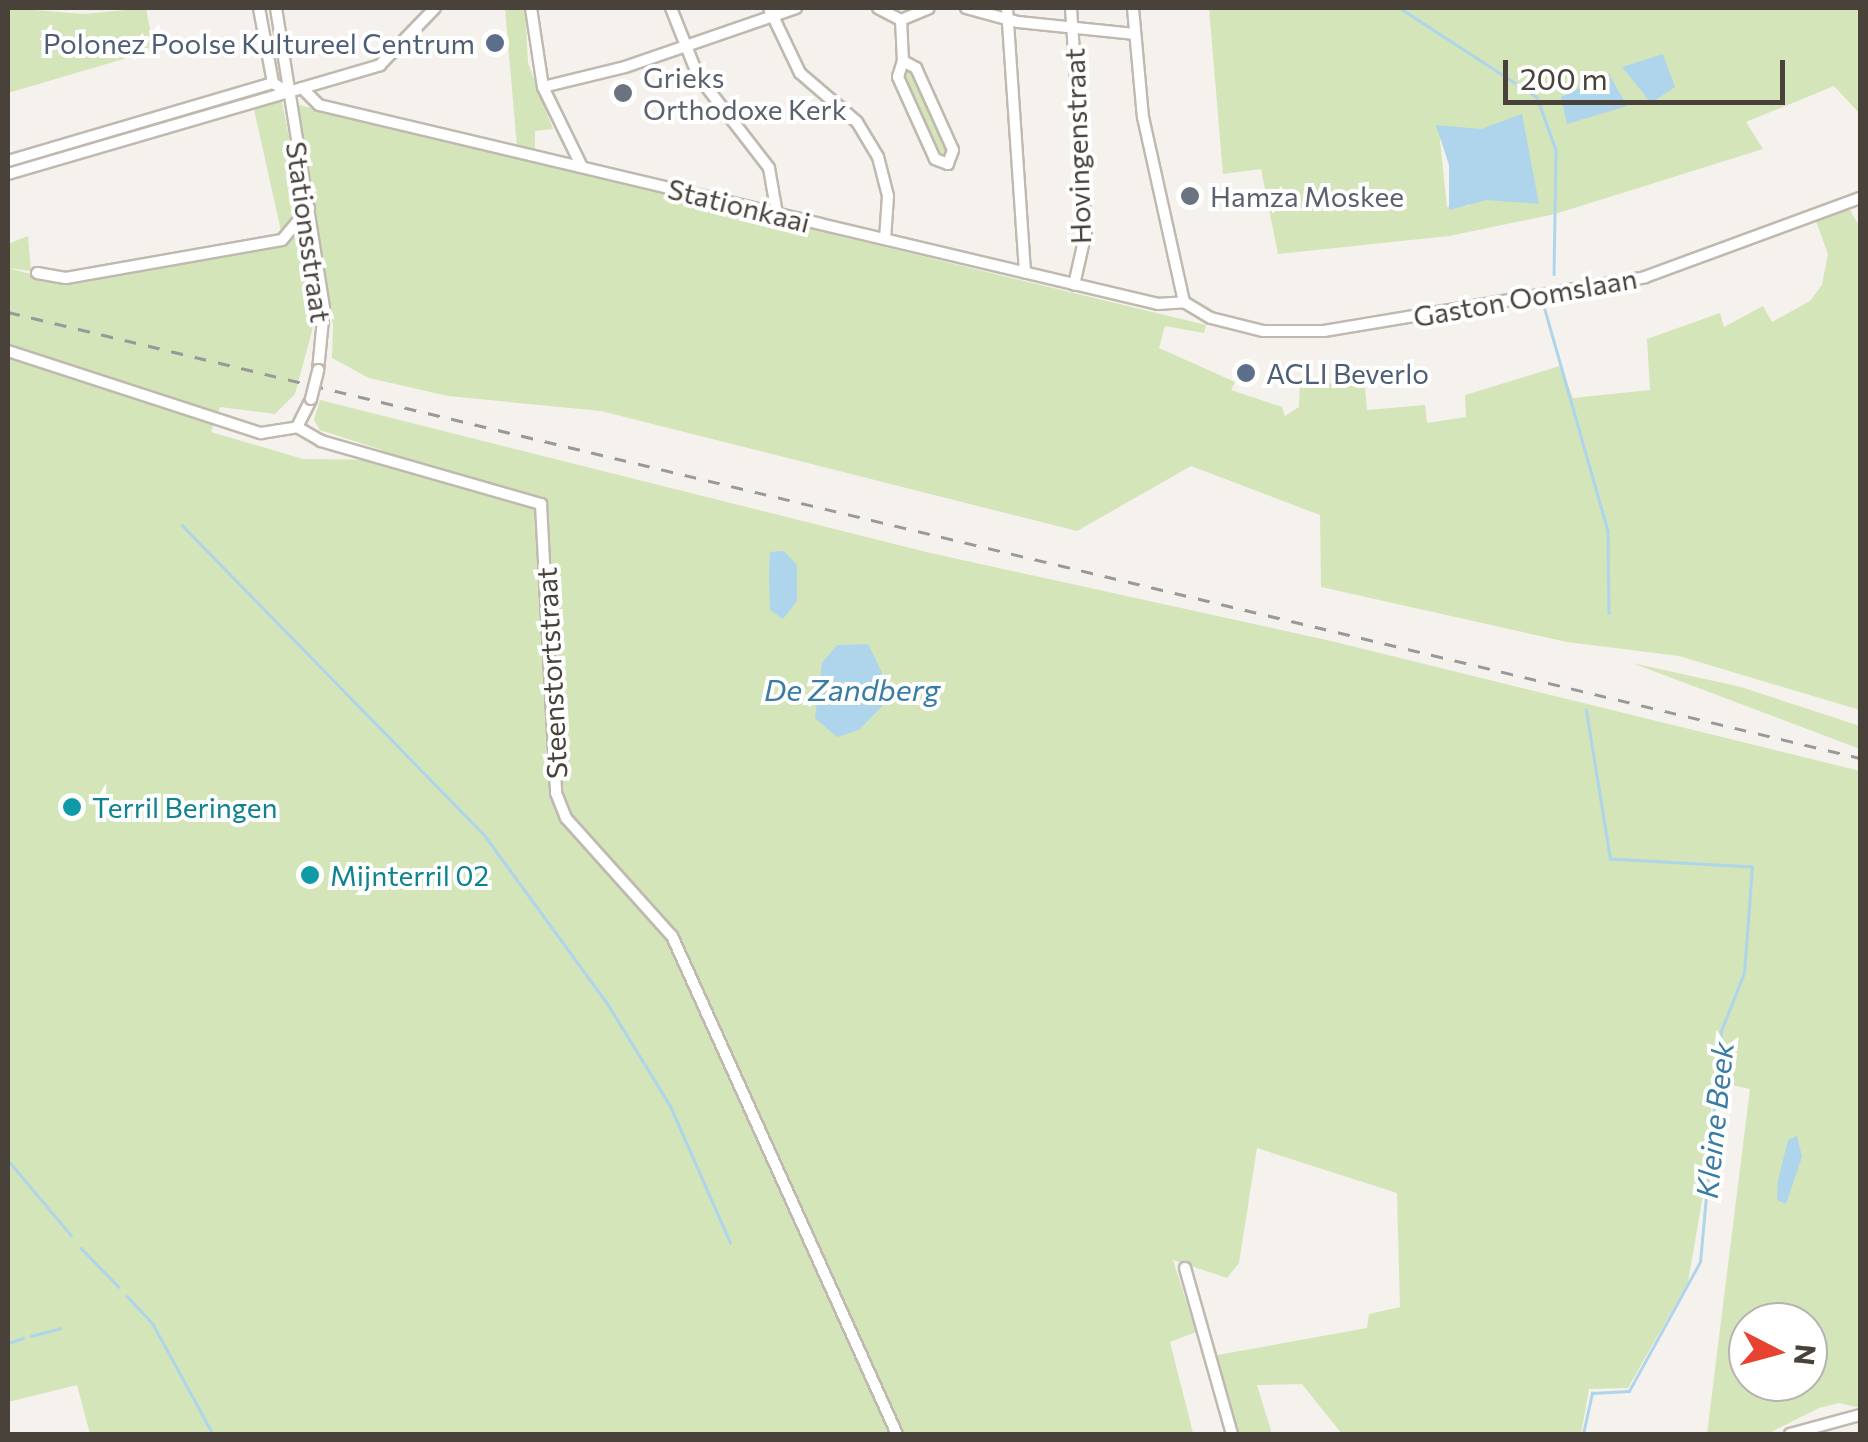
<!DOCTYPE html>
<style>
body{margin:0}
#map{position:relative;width:1868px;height:1442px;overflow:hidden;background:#f5f1ec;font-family:Commissioner,sans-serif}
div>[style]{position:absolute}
.green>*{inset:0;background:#d3e5b9}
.water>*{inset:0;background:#aed5eb}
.stream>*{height:2.5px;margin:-1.25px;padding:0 1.25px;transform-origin:1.25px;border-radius:1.25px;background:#aed5eb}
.roads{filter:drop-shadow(2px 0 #bfb9af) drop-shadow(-2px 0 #bfb9af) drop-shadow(0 2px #bfb9af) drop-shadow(0 -2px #bfb9af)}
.minor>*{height:10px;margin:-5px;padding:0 5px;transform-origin:5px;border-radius:5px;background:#fff}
.rail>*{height:2.5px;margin-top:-1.25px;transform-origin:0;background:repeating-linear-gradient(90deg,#999 0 12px,transparent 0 24px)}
.bridges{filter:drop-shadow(2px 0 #bfb9af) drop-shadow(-2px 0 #bfb9af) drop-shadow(0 2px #bfb9af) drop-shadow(0 -2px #bfb9af)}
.minor-bridge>*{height:10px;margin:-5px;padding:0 5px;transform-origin:5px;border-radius:5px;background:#fff}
.dots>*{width:28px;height:28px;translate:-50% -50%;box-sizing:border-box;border:5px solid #fff;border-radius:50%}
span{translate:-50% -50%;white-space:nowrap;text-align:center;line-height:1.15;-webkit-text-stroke:8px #fff;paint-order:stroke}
.service-label{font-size:28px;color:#4e5e75}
.right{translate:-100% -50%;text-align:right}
.left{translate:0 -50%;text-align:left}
.worship-label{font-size:28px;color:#5b616d}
.street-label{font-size:28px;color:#48423a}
.culture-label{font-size:28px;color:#0d838f}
.water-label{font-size:30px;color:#397ca4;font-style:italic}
.frame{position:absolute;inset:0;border:10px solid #48423a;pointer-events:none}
.north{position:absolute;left:1728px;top:1302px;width:100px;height:100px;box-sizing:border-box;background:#fff;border:2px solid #b6b3b0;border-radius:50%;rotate:96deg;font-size:28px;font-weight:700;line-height:40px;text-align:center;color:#48423a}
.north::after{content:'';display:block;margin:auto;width:35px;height:45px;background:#e74330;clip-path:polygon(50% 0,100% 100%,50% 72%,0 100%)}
.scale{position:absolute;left:1503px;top:60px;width:282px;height:45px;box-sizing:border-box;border:5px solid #48423a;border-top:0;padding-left:12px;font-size:30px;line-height:35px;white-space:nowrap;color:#48423a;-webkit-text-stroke:8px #fff;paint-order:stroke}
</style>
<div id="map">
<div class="green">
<div style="clip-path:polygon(8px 8px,84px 14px,146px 8px,154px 50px,8px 93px)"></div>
<div style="clip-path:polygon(505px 8px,525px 8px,528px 63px,553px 129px,535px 131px,535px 150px,517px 147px)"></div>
<div style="clip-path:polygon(evenodd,1209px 8px,1860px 8px,1860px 114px,1834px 86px,1746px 122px,1763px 149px,1555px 214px,1449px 236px,1278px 254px,1261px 169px,1223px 174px,1209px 8px,1486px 129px,1468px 206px,1447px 207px,1440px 140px,1486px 129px)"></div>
<div style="clip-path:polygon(906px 65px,951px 154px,941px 161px,901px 76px)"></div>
<div style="clip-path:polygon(281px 98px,303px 204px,281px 231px,253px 105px)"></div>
<div style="clip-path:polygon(295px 104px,1206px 325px,1204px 333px,1165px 326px,1159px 348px,1235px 382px,1231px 390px,1282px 407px,1285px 416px,1299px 407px,1300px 380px,1365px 387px,1367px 410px,1425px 405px,1427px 423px,1466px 417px,1465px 395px,1560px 366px,1573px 398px,1650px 390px,1647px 339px,1720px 313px,1724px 327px,1763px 306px,1772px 322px,1810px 301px,1822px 285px,1828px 254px,1816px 221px,1849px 208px,1860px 228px,1860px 710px,1679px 656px,1567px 642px,1321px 587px,1320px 515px,1191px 466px,1077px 531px,601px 411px,448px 396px,369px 378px,332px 358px,333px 326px)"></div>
<div style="clip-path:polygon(evenodd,305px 217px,319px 305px,295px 394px,275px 414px,220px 407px,211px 432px,303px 459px,380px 460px,382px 450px,320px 430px,314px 420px,320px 400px,926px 552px,1331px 641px,1860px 771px,1860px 1408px,1839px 1403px,1819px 1408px,1767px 1434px,1707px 1434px,1750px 1089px,1713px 1081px,1707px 1172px,1688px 1282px,1628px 1388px,1589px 1389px,1581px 1434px,1342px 1434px,1302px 1384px,1257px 1385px,1272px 1434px,1234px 1434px,1212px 1356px,1367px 1328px,1369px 1314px,1400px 1307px,1397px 1193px,1257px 1148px,1239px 1263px,1227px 1278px,1173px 1260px,1196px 1332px,1170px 1342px,1193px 1433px,1199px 1434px,90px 1434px,77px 1385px,8px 1402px,8px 244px,28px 236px,31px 271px,8px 268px,60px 282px,287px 245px,305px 217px,1748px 1322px,1808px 1322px,1808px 1382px,1748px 1382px,1748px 1322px)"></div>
<div style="clip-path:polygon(1632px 663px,1741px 687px,1860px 726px,1860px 749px)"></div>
</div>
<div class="water">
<div style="clip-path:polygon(1663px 54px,1675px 87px,1651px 103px,1622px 67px)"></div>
<div style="clip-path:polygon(1609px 74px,1627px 106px,1567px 124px,1561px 97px)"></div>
<div style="clip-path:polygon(1522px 114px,1539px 204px,1487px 200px,1449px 210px,1449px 165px,1436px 125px,1481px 129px)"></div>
<div style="clip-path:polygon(784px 551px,797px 565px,797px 601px,783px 619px,770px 610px,769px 577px,770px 552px)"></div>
<div style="clip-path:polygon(868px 644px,893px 695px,859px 730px,837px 737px,815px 718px,822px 663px,837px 645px)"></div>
<div style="clip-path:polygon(1797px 1136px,1802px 1157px,1786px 1204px,1777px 1200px,1778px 1180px,1788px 1140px)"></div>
</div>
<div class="stream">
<div style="left:1400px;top:8px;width:163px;rotate:33deg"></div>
<div style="left:1537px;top:97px;width:56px;rotate:70.3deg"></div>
<div style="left:1556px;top:150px;width:124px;rotate:90.9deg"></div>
<div style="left:1544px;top:306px;width:234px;rotate:74.1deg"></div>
<div style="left:1608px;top:531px;width:82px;rotate:89.3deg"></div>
<div style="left:182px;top:525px;width:431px;rotate:45.7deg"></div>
<div style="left:483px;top:833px;width:214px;rotate:53.9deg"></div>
<div style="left:609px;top:1006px;width:116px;rotate:58.4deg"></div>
<div style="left:670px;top:1105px;width:150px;rotate:66.3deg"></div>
<div style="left:8px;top:1160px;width:98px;rotate:50deg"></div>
<div style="left:81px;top:1248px;width:54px;rotate:45.7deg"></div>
<div style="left:127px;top:1296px;width:38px;rotate:47deg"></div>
<div style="left:153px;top:1324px;width:125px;rotate:61.4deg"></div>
<div style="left:31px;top:1336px;width:30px;rotate:-15deg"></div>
<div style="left:8px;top:1343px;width:16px;rotate:-18deg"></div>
<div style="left:1583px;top:1434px;width:42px;rotate:-77.6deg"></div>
<div style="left:1592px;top:1393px;width:37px;rotate:-3deg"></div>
<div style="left:1629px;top:1391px;width:147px;rotate:-61.2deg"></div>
<div style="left:1700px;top:1262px;width:232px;rotate:-84.8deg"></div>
<div style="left:1721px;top:1031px;width:62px;rotate:-68.4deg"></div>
<div style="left:1744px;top:973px;width:106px;rotate:-85.7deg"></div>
<div style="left:1752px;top:867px;width:142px;rotate:-176.8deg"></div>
<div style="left:1610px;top:859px;width:151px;rotate:-99.2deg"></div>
</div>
<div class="roads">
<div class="minor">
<div style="left:259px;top:8px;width:76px;rotate:79.4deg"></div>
<div style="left:273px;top:83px;width:19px;rotate:32deg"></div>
<div style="left:276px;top:8px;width:305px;rotate:80.9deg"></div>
<div style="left:324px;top:309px;width:61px;rotate:95.6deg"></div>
<div style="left:531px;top:8px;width:80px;rotate:81.4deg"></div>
<div style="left:543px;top:87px;width:89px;rotate:64deg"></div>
<div style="left:671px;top:8px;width:73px;rotate:68.3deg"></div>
<div style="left:698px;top:76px;width:116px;rotate:52.3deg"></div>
<div style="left:769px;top:168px;width:47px;rotate:80.1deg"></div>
<div style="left:769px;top:8px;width:72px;rotate:64.5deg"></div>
<div style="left:800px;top:73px;width:75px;rotate:40.7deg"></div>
<div style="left:857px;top:122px;width:41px;rotate:59deg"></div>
<div style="left:878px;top:157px;width:40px;rotate:75.6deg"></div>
<div style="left:888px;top:196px;width:43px;rotate:94deg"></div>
<div style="left:878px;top:8px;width:26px;rotate:28deg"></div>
<div style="left:901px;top:20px;width:30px;rotate:-23deg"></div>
<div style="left:966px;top:8px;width:54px;rotate:15.1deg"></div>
<div style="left:1018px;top:22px;width:117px;rotate:5.9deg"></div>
<div style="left:1007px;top:8px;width:265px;rotate:86.1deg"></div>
<div style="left:1071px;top:8px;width:225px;rotate:86.2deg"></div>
<div style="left:1086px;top:232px;width:54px;rotate:102.8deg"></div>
<div style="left:1133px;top:8px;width:109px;rotate:84.8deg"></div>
<div style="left:1143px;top:117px;width:189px;rotate:77.5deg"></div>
<div style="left:901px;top:20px;width:41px;rotate:87.2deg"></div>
<div style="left:903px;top:61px;width:15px;rotate:28deg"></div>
<div style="left:916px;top:68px;width:90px;rotate:65.7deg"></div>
<div style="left:953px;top:150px;width:15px;rotate:110deg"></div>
<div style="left:948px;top:164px;width:14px;rotate:-159deg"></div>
<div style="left:935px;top:159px;width:90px;rotate:-114.3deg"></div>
<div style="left:898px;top:77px;width:17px;rotate:-73deg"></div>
<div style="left:543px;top:87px;width:84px;rotate:-13.7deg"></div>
<div style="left:625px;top:67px;width:181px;rotate:-19deg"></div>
<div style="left:302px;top:88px;width:24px;rotate:45deg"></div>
<div style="left:319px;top:105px;width:862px;rotate:13.34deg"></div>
<div style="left:1158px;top:304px;width:26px;rotate:-4deg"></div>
<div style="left:8px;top:161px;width:276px;rotate:-16.4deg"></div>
<div style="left:8px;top:174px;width:388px;rotate:-16.3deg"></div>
<div style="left:380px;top:65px;width:79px;rotate:-46deg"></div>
<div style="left:37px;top:273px;width:29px;rotate:10deg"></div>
<div style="left:66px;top:278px;width:219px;rotate:-10deg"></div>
<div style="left:282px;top:240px;width:42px;rotate:-49.8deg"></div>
<div style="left:1184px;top:302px;width:31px;rotate:31deg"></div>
<div style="left:1211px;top:318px;width:54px;rotate:14deg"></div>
<div style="left:1263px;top:331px;width:61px"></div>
<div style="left:1324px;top:331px;width:326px;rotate:-9.5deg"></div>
<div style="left:1645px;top:277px;width:229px;rotate:-20.2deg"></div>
<div style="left:8px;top:351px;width:266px;rotate:18deg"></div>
<div style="left:261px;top:433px;width:36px;rotate:-9deg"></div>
<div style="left:297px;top:427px;width:28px;rotate:30deg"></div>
<div style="left:321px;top:441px;width:229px;rotate:16deg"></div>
<div style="left:541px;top:504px;width:289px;rotate:87deg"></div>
<div style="left:556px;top:793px;width:27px;rotate:68deg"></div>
<div style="left:566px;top:818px;width:159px;rotate:48.1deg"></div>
<div style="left:672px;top:936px;width:546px;rotate:65.69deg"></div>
<div style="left:297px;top:427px;width:31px;rotate:-63deg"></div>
<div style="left:1185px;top:1268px;width:173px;rotate:74.2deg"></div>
<div style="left:1790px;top:1434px;width:73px;rotate:-15.2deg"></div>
</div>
</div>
<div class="rail">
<div style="left:8px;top:312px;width:1905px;rotate:13.54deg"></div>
</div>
<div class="bridges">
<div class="minor-bridge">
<div style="left:311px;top:399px;width:30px;rotate:-76deg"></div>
</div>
</div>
<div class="dots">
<div style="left:495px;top:43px;background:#5c6f8a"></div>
<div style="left:623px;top:93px;background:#6b7280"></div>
<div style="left:1190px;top:196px;background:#6b7280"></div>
<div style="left:1246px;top:373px;background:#5c6f8a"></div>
<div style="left:72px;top:807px;background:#0f9aa8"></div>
<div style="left:310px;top:875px;background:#0f9aa8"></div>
</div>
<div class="service-label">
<span class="right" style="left:475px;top:43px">Polonez Poolse Kultureel Centrum</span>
<span class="left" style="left:1266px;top:373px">ACLI Beverlo</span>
</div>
<div class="worship-label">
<span class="left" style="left:643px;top:93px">Grieks<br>Orthodoxe Kerk</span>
<span class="left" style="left:1210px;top:196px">Hamza Moskee</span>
</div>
<div class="street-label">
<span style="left:1077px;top:146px;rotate:-92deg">Hovingenstraat</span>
<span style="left:739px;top:205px;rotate:14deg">Stationkaai</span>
<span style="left:309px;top:232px;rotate:82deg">Stationsstraat</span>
<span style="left:1525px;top:297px;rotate:-10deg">Gaston Oomslaan</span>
<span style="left:551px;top:673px;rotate:-93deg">Steenstortstraat</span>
</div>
<div class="culture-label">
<span class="left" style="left:92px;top:807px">Terril Beringen</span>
<span class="left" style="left:330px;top:875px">Mijnterril 02</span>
</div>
<div class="water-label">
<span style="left:852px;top:689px">De Zandberg</span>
<span style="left:1714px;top:1120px;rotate:-84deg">Kleine Beek</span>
</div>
<div class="frame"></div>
<div class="north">N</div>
<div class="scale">200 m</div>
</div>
